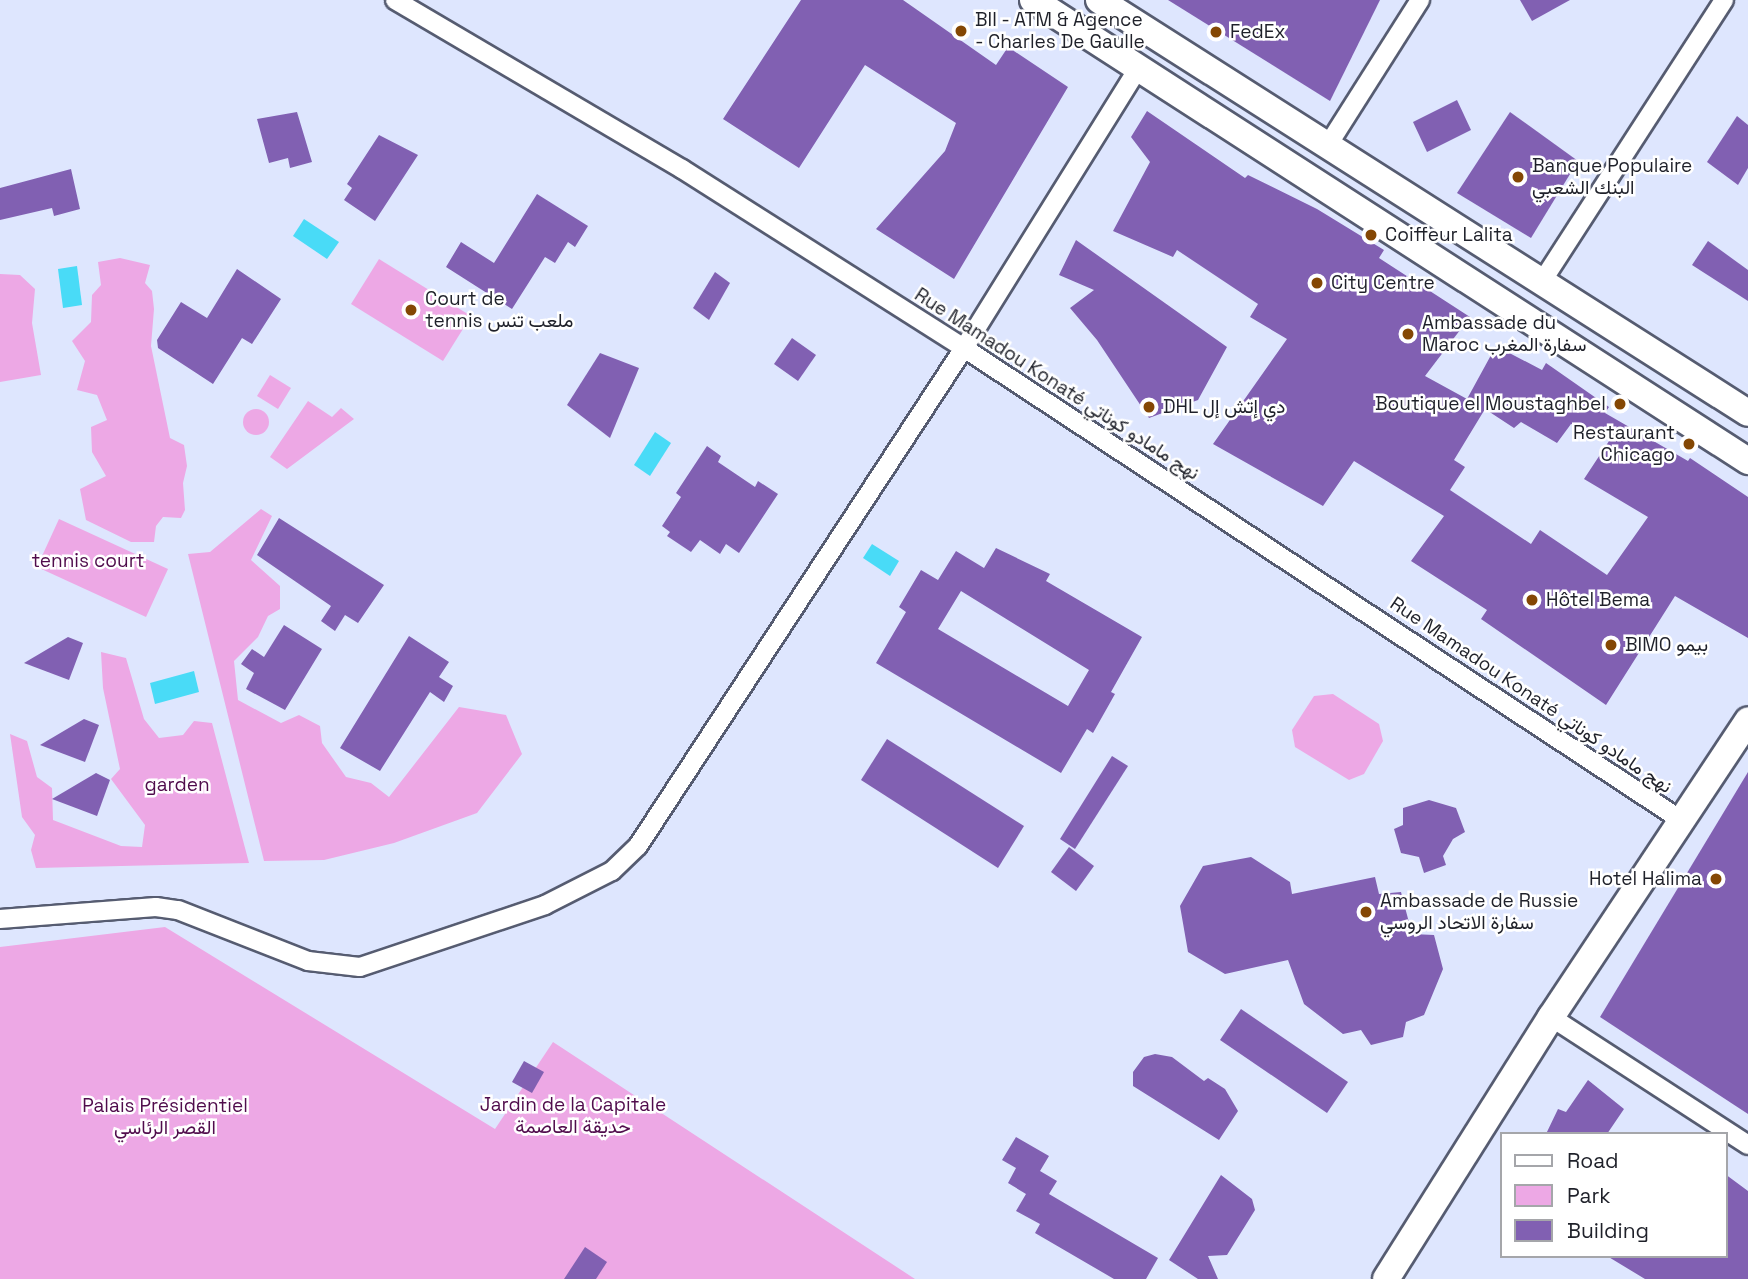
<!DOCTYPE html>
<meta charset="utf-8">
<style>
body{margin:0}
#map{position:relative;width:1748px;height:1279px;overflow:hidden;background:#dee6fe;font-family:"Space Grotesk",Vazirmatn,sans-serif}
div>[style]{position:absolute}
.green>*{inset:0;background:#eda8e5}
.round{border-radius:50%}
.water>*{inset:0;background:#49dbf7}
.building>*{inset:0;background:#8160b2}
.roads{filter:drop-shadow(2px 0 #565c71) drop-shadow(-2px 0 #565c71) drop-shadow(0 2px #565c71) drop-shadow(0 -2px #565c71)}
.street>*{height:18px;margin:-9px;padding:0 9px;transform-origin:9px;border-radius:9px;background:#fff}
.secondary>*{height:26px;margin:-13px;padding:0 13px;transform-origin:13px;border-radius:13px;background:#fff}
.dots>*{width:19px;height:19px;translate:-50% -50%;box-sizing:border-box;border:4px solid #fff;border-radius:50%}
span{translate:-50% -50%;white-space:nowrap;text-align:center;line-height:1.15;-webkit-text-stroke:5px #fff;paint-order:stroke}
.poi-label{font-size:19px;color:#1f212a}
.left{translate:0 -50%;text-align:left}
.right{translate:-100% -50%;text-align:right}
.street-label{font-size:19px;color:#1f212a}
.park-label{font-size:19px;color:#500c4c}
.legend{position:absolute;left:1500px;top:1132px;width:228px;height:126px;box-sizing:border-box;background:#fff;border:2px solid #a5a6aa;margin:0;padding:9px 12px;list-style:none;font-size:21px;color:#1f212a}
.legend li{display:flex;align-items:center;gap:14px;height:35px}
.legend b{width:35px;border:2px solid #a5a6aa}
</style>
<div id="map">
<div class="green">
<div style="clip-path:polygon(120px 258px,150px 265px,145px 283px,152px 291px,154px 309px,151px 346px,170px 438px,184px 445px,187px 466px,183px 483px,185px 510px,181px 518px,163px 517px,156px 526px,154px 542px,131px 542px,86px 520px,80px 489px,106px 476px,92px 452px,91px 427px,107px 420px,97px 395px,77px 390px,85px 361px,72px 341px,91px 322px,92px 295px,101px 285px,98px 262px)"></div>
<div style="clip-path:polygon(379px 259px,471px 316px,443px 361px,351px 304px)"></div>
<div style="clip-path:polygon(0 274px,20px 275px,35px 289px,32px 323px,41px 375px,0 382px)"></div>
<div style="clip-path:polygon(270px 375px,291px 388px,278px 409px,257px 396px)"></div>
<div style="clip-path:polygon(308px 401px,332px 417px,341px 408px,354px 419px,287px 469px,270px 457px)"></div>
<div class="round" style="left:243px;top:409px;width:26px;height:26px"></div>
<div style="clip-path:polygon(261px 509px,272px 516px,251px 560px,280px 586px,280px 609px,268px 616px,258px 637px,234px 661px,238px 700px,281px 723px,299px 715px,320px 726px,322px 743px,346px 777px,371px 783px,389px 797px,459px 707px,506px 715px,522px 754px,477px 813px,394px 843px,324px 860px,264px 861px,188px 554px,210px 552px)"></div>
<div style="clip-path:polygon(59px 519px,168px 569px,146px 617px,37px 567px)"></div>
<div style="clip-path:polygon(101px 652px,126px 658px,144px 719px,159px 738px,183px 735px,194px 721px,212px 723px,249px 863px,36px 868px,31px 850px,35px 835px,22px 817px,10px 734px,27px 741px,37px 777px,52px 788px,53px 820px,121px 846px,142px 847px,145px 825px,111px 779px,120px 769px,103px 688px)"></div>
<div style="clip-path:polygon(1333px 694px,1379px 724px,1383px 741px,1364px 774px,1349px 780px,1295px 747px,1292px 730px,1314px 696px)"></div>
<div style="clip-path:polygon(165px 927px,495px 1129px,553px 1042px,915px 1279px,0 1279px,0 947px)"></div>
</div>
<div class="water">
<div style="clip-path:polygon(304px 219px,339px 242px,327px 259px,293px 236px)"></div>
<div style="clip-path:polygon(77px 266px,82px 305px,63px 308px,58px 269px)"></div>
<div style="clip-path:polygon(655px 432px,671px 443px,650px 476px,634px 465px)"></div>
<div style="clip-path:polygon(872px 544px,899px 561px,890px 576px,863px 558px)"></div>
<div style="clip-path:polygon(194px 671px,199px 692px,155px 704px,150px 683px)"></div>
</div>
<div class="building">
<div style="clip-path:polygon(801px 0,903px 0,996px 65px,1008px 47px,1068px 87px,954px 279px,876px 229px,945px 151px,956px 123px,865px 65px,799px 168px,723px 119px)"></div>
<div style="clip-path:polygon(1168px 0,1380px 0,1330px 101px)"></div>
<div style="clip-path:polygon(1520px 0,1570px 0,1532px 21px)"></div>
<div style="clip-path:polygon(1457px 100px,1471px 130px,1427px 152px,1413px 122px)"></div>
<div style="clip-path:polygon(evenodd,1147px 111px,1245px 178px,1248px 175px,1317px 209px,1384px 250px,1379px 258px,1470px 317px,1425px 376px,1467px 399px,1496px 346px,1542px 370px,1546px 363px,1609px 407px,1605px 413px,1688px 461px,1690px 458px,1748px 497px,1748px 638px,1675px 596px,1606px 705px,1481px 619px,1487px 610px,1411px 561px,1444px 516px,1354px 461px,1323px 506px,1213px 444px,1287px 339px,1250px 317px,1258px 304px,1177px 250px,1173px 257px,1113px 231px,1150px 162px,1131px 137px,1147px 111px,1485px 409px,1514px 428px,1521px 422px,1557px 443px,1571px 424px,1613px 435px,1584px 479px,1648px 517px,1607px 575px,1540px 530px,1531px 544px,1450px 490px,1465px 467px,1454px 460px,1485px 409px)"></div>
<div style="clip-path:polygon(297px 112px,312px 162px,290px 168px,288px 158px,269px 163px,257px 119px)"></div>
<div style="clip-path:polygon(1510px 112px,1578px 161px,1531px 238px,1457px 193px)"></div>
<div style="clip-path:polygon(1737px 116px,1748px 125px,1748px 168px,1738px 185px,1707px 162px)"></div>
<div style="clip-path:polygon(379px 135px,418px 155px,375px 221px,344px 200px,352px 188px,347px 184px)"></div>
<div style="clip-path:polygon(71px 169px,80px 209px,54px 216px,52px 208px,0 220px,0 188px)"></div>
<div style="clip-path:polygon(537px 194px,588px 226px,575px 247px,568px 242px,555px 263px,545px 257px,512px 309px,446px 267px,461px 242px,494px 263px)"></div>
<div style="clip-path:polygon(1076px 240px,1227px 347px,1198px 400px,1149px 418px,1097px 340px,1070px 308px,1094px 290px,1059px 275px)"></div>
<div style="clip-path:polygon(1708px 241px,1748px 270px,1748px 301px,1692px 265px)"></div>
<div style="clip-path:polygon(237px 269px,281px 299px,252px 344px,242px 338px,213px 384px,158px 348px,157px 340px,181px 302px,207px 318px)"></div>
<div style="clip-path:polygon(715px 272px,730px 283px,709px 320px,693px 308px)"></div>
<div style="clip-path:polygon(792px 338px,816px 355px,798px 381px,774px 364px)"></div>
<div style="clip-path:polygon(600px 353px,639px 368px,610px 438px,567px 405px)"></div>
<div style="clip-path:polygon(707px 446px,721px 456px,718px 462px,755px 487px,758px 481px,778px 494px,739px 553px,726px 544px,720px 554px,700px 540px,691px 552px,667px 536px,670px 532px,662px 526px,681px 497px,676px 493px)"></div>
<div style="clip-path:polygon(279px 518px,384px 585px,358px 623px,345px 615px,335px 631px,321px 621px,331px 606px,257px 555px)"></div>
<div style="clip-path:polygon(evenodd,996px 548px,1050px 574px,1046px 581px,1142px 637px,1111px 692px,1115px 694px,1093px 733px,1087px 729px,1061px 773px,876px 663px,906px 612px,899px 607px,921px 570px,938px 580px,956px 551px,984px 568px,996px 548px,961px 591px,1089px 670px,1068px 706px,938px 629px,961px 591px)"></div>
<div style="clip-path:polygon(284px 625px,322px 649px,285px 710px,246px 689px,254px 673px,241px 664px,252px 649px,264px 657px)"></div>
<div style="clip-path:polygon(409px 636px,449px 662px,439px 677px,453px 686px,444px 702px,430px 692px,380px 771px,340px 748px)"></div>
<div style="clip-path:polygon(68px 637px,83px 643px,69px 680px,24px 663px)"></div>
<div style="clip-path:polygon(84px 719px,99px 725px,85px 762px,40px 745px)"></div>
<div style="clip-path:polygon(887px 739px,1024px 826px,998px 868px,861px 780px)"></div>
<div style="clip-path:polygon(1112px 756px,1128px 766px,1075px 849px,1060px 839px)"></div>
<div style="clip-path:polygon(1748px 772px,1748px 1114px,1600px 1017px)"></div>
<div style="clip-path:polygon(96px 773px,110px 780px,97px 816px,52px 799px)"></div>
<div style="clip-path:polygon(1429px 800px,1456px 808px,1465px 832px,1453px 839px,1443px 856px,1446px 865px,1424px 873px,1419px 857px,1401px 853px,1394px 829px,1403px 825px,1403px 808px)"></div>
<div style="clip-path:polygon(1069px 847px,1094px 866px,1076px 891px,1051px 872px)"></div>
<div style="clip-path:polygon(1251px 857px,1290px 882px,1292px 894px,1375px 877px,1379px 894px,1401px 892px,1412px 934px,1434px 935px,1443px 969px,1424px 1015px,1406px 1022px,1403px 1037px,1371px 1045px,1361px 1030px,1343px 1034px,1304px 1004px,1288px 960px,1225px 974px,1188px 952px,1180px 906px,1203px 866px)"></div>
<div style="clip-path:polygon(1241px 1009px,1348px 1082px,1327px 1113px,1220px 1040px)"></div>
<div style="clip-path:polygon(1155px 1054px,1172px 1057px,1204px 1081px,1208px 1078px,1225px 1089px,1238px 1111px,1219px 1140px,1133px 1086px,1133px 1072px,1144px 1057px)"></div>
<div style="clip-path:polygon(524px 1061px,544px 1072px,532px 1093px,512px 1082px)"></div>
<div style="clip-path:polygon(1588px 1080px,1624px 1109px,1607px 1134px,1546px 1134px,1558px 1109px,1566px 1112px)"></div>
<div style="clip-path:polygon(1016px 1137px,1049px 1156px,1040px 1171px,1057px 1181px,1049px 1194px,1158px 1258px,1146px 1279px,1114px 1279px,1035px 1233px,1040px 1224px,1016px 1211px,1026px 1194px,1008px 1183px,1016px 1168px,1002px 1160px)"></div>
<div style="clip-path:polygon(1725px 1174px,1748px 1191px,1748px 1279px,1645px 1279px,1607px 1256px,1725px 1256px)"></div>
<div style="clip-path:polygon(1221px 1175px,1252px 1199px,1255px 1210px,1227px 1255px,1208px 1256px,1218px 1279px,1198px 1279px,1169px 1260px)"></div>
<div style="clip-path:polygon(585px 1247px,607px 1262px,596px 1279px,564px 1279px)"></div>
</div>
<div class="roads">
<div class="street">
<div style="left:395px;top:0;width:333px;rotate:30.5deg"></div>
<div style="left:682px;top:169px;width:334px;rotate:32.4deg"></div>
<div style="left:964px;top:348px;width:862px;rotate:33.36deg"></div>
<div style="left:1328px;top:145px;width:172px;rotate:-57.6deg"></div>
<div style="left:1541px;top:283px;width:337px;rotate:-57.1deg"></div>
<div style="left:0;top:919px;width:156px;rotate:-4.4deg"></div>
<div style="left:156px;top:907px;width:22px;rotate:8deg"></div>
<div style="left:178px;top:910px;width:140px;rotate:21.4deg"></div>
<div style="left:308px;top:961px;width:52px;rotate:6.6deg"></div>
<div style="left:360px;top:967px;width:195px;rotate:-18.5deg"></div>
<div style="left:545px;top:905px;width:75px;rotate:-26.9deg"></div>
<div style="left:612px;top:871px;width:36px;rotate:-44deg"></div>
<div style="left:638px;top:846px;width:595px;rotate:-56.79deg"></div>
<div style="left:964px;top:348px;width:329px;rotate:-58.1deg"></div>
<div style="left:1551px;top:1017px;width:235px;rotate:33deg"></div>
</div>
<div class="secondary">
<div style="left:1033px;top:0;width:851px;rotate:32.81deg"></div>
<div style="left:1099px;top:0;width:769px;rotate:32.47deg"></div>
<div style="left:1386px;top:1279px;width:310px;rotate:-57.8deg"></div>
<div style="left:1551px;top:1017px;width:356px;rotate:-56.4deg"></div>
</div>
</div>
<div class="dots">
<div style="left:961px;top:31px;background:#844704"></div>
<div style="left:1216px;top:32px;background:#844704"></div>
<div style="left:1518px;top:177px;background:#844704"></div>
<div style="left:1371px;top:235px;background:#844704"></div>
<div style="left:1317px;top:283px;background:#844704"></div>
<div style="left:411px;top:310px;background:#844704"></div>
<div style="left:1408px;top:334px;background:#844704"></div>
<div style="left:1620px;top:404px;background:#844704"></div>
<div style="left:1149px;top:407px;background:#844704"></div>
<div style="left:1689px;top:444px;background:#844704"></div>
<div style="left:1532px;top:600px;background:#844704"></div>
<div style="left:1611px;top:645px;background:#844704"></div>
<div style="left:1716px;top:879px;background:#844704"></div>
<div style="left:1366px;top:912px;background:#844704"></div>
</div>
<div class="poi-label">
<span class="left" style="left:975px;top:31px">BII - ATM &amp; Agence<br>- Charles De Gaulle</span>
<span class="left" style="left:1230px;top:32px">FedEx</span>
<span class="left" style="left:1532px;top:177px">Banque Populaire<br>البنك الشعبي</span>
<span class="left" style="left:1385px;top:235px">Coiffeur Lalita</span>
<span class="left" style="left:1331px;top:283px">City Centre</span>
<span class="left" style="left:425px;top:310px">Court de<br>tennis ملعب تنس</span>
<span class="left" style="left:1422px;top:334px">Ambassade du<br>Maroc سفارة المغرب</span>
<span class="right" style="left:1606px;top:404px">Boutique el Moustaghbel</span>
<span class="left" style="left:1163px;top:407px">DHL دي إتش إل</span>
<span class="right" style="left:1675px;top:444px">Restaurant<br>Chicago</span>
<span class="left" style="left:1546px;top:600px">Hôtel Bema</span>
<span class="left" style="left:1625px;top:645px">BIMO بيمو</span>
<span class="right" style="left:1702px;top:879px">Hotel Halima</span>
<span class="left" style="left:1380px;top:912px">Ambassade de Russie<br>سفارة الاتحاد الروسي</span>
</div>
<div class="street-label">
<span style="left:1057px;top:384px;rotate:33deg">Rue Mamadou Konaté نهج مامادو كوناتي</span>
<span style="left:1531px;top:695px;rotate:34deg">Rue Mamadou Konaté نهج مامادو كوناتي</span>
</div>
<div class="park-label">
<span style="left:88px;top:561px">tennis court</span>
<span style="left:177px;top:785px">garden</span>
<span style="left:573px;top:1116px">Jardin de la Capitale<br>حديقة العاصمة</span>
<span style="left:165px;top:1117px">Palais Présidentiel<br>القصر الرئاسي</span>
</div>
<ul class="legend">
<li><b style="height:9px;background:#fff"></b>Road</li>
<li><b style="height:19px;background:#eda8e5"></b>Park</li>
<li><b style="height:19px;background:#8160b2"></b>Building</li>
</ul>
</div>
